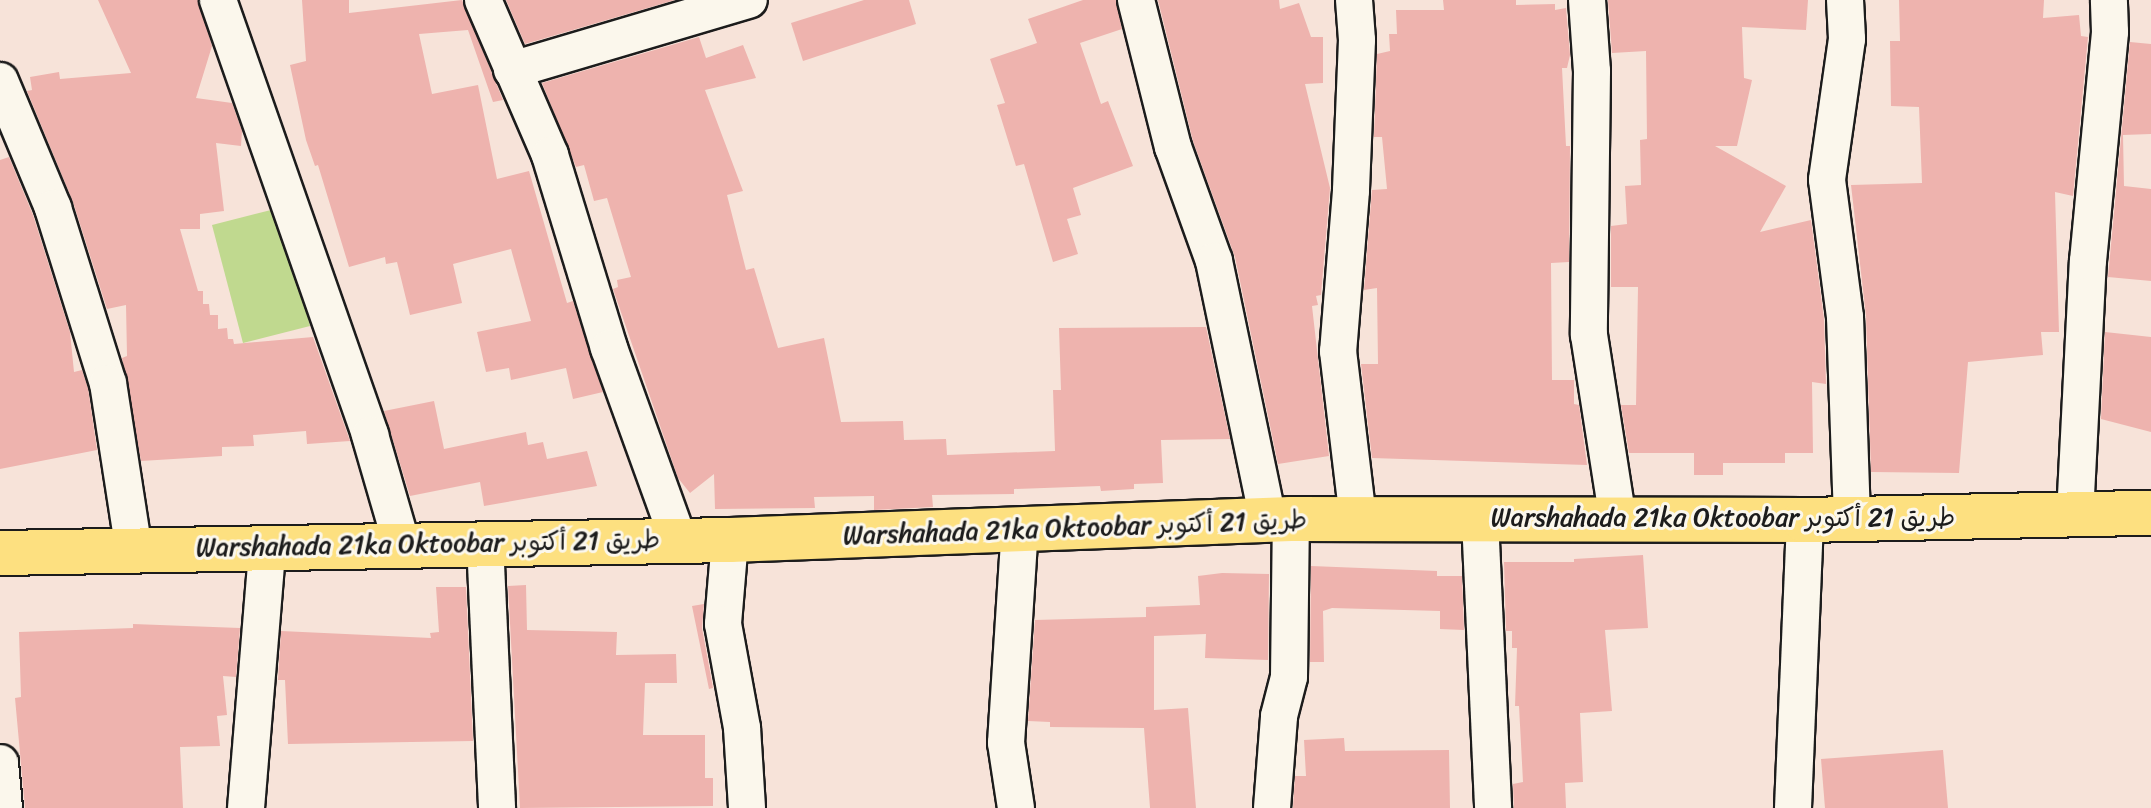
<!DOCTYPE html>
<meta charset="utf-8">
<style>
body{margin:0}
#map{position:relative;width:2151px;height:808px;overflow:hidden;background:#f7e3d9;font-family:Sriracha,"Playpen Sans Arabic",sans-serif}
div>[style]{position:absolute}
.green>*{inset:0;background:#c0d98f}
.building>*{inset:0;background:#eeb3ae}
.roads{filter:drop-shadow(2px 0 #1c1c1c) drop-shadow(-2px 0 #1c1c1c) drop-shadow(0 2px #1c1c1c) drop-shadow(0 -2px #1c1c1c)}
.street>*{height:36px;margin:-18px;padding:0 18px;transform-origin:18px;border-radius:18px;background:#fbf7ec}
.primary>*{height:44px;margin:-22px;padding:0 22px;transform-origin:22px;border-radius:22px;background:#fde080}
span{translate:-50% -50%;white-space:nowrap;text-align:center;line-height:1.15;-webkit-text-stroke:6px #fbf7ec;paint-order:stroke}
.street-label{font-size:26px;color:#1c1c1c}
</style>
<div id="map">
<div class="green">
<div style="clip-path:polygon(279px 208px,310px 326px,243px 343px,212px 225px)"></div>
</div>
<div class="building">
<div style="clip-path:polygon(98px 0,198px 0,212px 46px,196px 98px,232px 103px,242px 131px,241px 146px,216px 143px,224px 211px,200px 214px,200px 229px,180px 229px,198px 291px,203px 291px,203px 304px,209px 304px,210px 315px,218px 315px,218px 329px,227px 328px,228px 339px,233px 339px,234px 344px,313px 337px,350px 441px,307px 444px,306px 431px,253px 435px,254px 446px,222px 447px,222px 456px,141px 461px,122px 358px,127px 356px,126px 305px,107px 309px,73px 202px,27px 91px,32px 90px,30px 77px,59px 72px,60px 79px,131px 73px)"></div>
<div style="clip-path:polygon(302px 0,349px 0,349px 13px,462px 0,503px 100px,493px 102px,468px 30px,419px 34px,432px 94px,478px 85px,497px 179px,529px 171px,567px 303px,573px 301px,603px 392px,573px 399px,566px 368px,511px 380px,509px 368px,486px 372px,477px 332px,531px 321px,511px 249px,453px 264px,462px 303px,410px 315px,397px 262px,386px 264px,385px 257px,349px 267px,318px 165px,315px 166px,306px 140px,290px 65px,306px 61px)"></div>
<div style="clip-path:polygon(506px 0,675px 0,525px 44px)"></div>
<div style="clip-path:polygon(864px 0,909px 0,916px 24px,803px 61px,791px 23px)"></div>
<div style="clip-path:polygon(1083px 0,1116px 0,1122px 29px,1080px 43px,1101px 104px,1108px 101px,1133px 166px,1073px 188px,1081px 215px,1067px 219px,1078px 254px,1053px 262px,1024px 164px,1016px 166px,997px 105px,1005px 103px,990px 59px,1037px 43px,1028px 19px)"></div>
<div style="clip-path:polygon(1158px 0,1279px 0,1280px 9px,1299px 3px,1311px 37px,1323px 37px,1323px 83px,1305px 84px,1330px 188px,1321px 295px,1316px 296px,1318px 305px,1312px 306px,1329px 456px,1278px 464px,1235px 257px,1193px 141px)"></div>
<div style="clip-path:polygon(1443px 0,1516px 0,1516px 5px,1555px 4px,1555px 10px,1566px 8px,1570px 55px,1567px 68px,1562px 68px,1566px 146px,1570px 146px,1569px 262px,1551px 263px,1552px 380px,1574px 380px,1574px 404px,1579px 405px,1587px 465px,1372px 458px,1361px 364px,1378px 364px,1377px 288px,1364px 290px,1372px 190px,1387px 189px,1382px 137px,1374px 137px,1377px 54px,1390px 51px,1389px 34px,1397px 34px,1396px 10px,1444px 10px)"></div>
<div style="clip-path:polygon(1608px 0,1808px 0,1806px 30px,1742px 27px,1744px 78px,1752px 80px,1737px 146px,1715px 146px,1786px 186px,1760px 232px,1811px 220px,1824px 319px,1826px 384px,1812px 382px,1813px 453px,1785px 453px,1785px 463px,1723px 463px,1723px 475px,1694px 475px,1694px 453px,1629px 453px,1621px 405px,1636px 405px,1638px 287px,1611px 287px,1611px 226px,1627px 224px,1625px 186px,1641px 185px,1640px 140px,1647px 139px,1646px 51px,1612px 53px)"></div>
<div style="clip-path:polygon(1899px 0,2044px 0,2043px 18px,2079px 15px,2081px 36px,2088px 37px,2073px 196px,2055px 192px,2059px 332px,2041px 332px,2043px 355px,1968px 362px,1959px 473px,1871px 472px,1866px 316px,1851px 185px,1922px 183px,1919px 107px,1891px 106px,1890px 41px,1900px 41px)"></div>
<div style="clip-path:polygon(699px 37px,706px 58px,743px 45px,756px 78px,705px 90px,743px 191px,727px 195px,746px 270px,754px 268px,778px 348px,824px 338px,841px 422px,903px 421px,904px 440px,946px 439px,947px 455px,1055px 451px,1053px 390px,1061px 390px,1059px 328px,1206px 327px,1230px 439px,1161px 440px,1163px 483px,1134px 484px,1134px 489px,1101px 491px,1100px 486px,1014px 489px,1014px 494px,932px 495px,933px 507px,874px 510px,874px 496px,814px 497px,815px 508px,715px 509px,714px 474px,690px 493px,678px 478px,613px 289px,618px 287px,617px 280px,631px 277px,607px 198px,594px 201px,584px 165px,576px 167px,542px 83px)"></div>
<div style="clip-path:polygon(2130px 42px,2151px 44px,2151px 134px,2123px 135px,2124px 186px,2151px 189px,2151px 281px,2108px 277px)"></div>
<div style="clip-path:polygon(9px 157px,33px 215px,70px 332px,74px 372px,82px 370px,88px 388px,97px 450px,0 469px,0 160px)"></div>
<div style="clip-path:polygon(2105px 332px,2151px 337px,2151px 432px,2101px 419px)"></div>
<div style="clip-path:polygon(434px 401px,444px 449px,526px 432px,528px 445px,543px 442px,547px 459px,587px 451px,597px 486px,484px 506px,480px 482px,410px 496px,384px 411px)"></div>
<div style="clip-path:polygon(1643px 555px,1648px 628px,1605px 630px,1612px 711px,1580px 713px,1583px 782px,1565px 783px,1566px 808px,1514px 808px,1513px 784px,1523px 782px,1519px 706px,1515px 706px,1517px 648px,1512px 648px,1512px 631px,1506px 631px,1504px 562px,1574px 562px,1574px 559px)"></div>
<div style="clip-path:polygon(1311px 566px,1437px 571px,1437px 576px,1462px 576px,1464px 630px,1440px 629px,1440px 611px,1332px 608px,1323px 611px,1324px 662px,1310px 662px)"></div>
<div style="clip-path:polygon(1222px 573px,1269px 574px,1268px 660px,1205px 658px,1206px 634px,1154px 636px,1154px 710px,1188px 708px,1196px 808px,1150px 808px,1144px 728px,1050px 727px,1050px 722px,1028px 721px,1035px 620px,1146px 617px,1146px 607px,1200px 605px,1198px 576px)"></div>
<div style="clip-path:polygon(526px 585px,527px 630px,617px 632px,616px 655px,676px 654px,677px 683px,645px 683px,643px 735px,705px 735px,705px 778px,713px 778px,713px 806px,520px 808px,508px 586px)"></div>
<div style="clip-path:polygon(436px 587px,466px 587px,473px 741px,288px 744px,285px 680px,278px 680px,281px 631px,431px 638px,430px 633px,439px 632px)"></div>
<div style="clip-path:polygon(704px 604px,702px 628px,713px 688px,709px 689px,692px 606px)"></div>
<div style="clip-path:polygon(133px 624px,240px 628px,236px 677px,223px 676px,227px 715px,217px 716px,220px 746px,180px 747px,183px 808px,25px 808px,15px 698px,21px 697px,19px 632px,133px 628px)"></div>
<div style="clip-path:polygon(1344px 738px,1345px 751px,1449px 750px,1450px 808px,1293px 808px,1295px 776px,1306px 776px,1304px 740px)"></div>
<div style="clip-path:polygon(1943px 750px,1948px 808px,1825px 808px,1821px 759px)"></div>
</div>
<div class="roads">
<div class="street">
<div style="left:218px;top:0;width:461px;rotate:70.7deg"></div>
<div style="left:370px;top:435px;width:115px;rotate:73.8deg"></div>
<div style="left:483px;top:0;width:169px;rotate:66.6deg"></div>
<div style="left:550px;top:155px;width:202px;rotate:73deg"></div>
<div style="left:609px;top:348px;width:203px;rotate:70.1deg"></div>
<div style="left:1136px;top:0;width:152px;rotate:75.9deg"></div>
<div style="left:1173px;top:147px;width:121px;rotate:70.2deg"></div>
<div style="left:1214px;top:261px;width:265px;rotate:78.2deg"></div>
<div style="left:1354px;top:0;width:40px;rotate:85.7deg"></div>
<div style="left:1357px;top:40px;width:151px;rotate:92.3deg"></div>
<div style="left:1351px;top:191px;width:161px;rotate:94.6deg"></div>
<div style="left:1338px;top:351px;width:169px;rotate:83.2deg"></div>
<div style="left:1587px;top:0;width:71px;rotate:86deg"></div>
<div style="left:1592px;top:71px;width:264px;rotate:90.7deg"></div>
<div style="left:1589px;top:335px;width:188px;rotate:81.1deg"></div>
<div style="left:1845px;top:0;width:39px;rotate:87deg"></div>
<div style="left:1847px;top:39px;width:142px;rotate:98.1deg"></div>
<div style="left:1827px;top:180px;width:138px;rotate:82.5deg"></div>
<div style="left:1845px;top:317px;width:202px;rotate:88deg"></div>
<div style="left:512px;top:70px;width:247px;rotate:-16.5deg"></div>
<div style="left:0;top:81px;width:138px;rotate:67.3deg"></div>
<div style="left:53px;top:208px;width:183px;rotate:72.6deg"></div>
<div style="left:108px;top:383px;width:169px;rotate:81.2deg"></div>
<div style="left:2075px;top:515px;width:254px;rotate:-87.1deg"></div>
<div style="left:2088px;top:261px;width:230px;rotate:-84.5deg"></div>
<div style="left:2110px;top:32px;width:32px;rotate:-92deg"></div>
<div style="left:1480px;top:519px;width:289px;rotate:87.4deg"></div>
<div style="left:730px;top:540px;width:84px;rotate:94.8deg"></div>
<div style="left:723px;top:624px;width:106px;rotate:79.6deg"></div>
<div style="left:742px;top:728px;width:80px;rotate:86.4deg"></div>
<div style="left:485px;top:542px;width:266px;rotate:87.4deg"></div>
<div style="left:0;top:763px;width:45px;rotate:84.9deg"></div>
<div style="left:246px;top:808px;width:259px;rotate:-85.3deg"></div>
<div style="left:1016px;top:808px;width:66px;rotate:-98.7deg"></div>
<div style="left:1006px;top:743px;width:214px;rotate:-86.3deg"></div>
<div style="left:1272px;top:808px;width:92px;rotate:-85.6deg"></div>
<div style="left:1279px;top:716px;width:40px;rotate:-75.6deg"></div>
<div style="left:1289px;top:677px;width:158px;rotate:-89.3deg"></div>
<div style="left:1793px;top:808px;width:288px;rotate:-87.6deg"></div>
</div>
<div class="primary">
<div style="left:0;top:553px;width:730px;rotate:-1.02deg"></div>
<div style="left:730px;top:540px;width:561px;rotate:-2.14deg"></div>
<div style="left:1291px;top:519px;width:514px;rotate:0.11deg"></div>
<div style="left:1805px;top:520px;width:346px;rotate:-1.2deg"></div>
</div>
</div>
<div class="street-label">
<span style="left:1723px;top:518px">Warshahada 21ka Oktoobar طريق 21 أكتوبر</span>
<span style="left:1075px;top:528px;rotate:-2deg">Warshahada 21ka Oktoobar طريق 21 أكتوبر</span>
<span style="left:428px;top:544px;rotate:-1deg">Warshahada 21ka Oktoobar طريق 21 أكتوبر</span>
</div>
</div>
